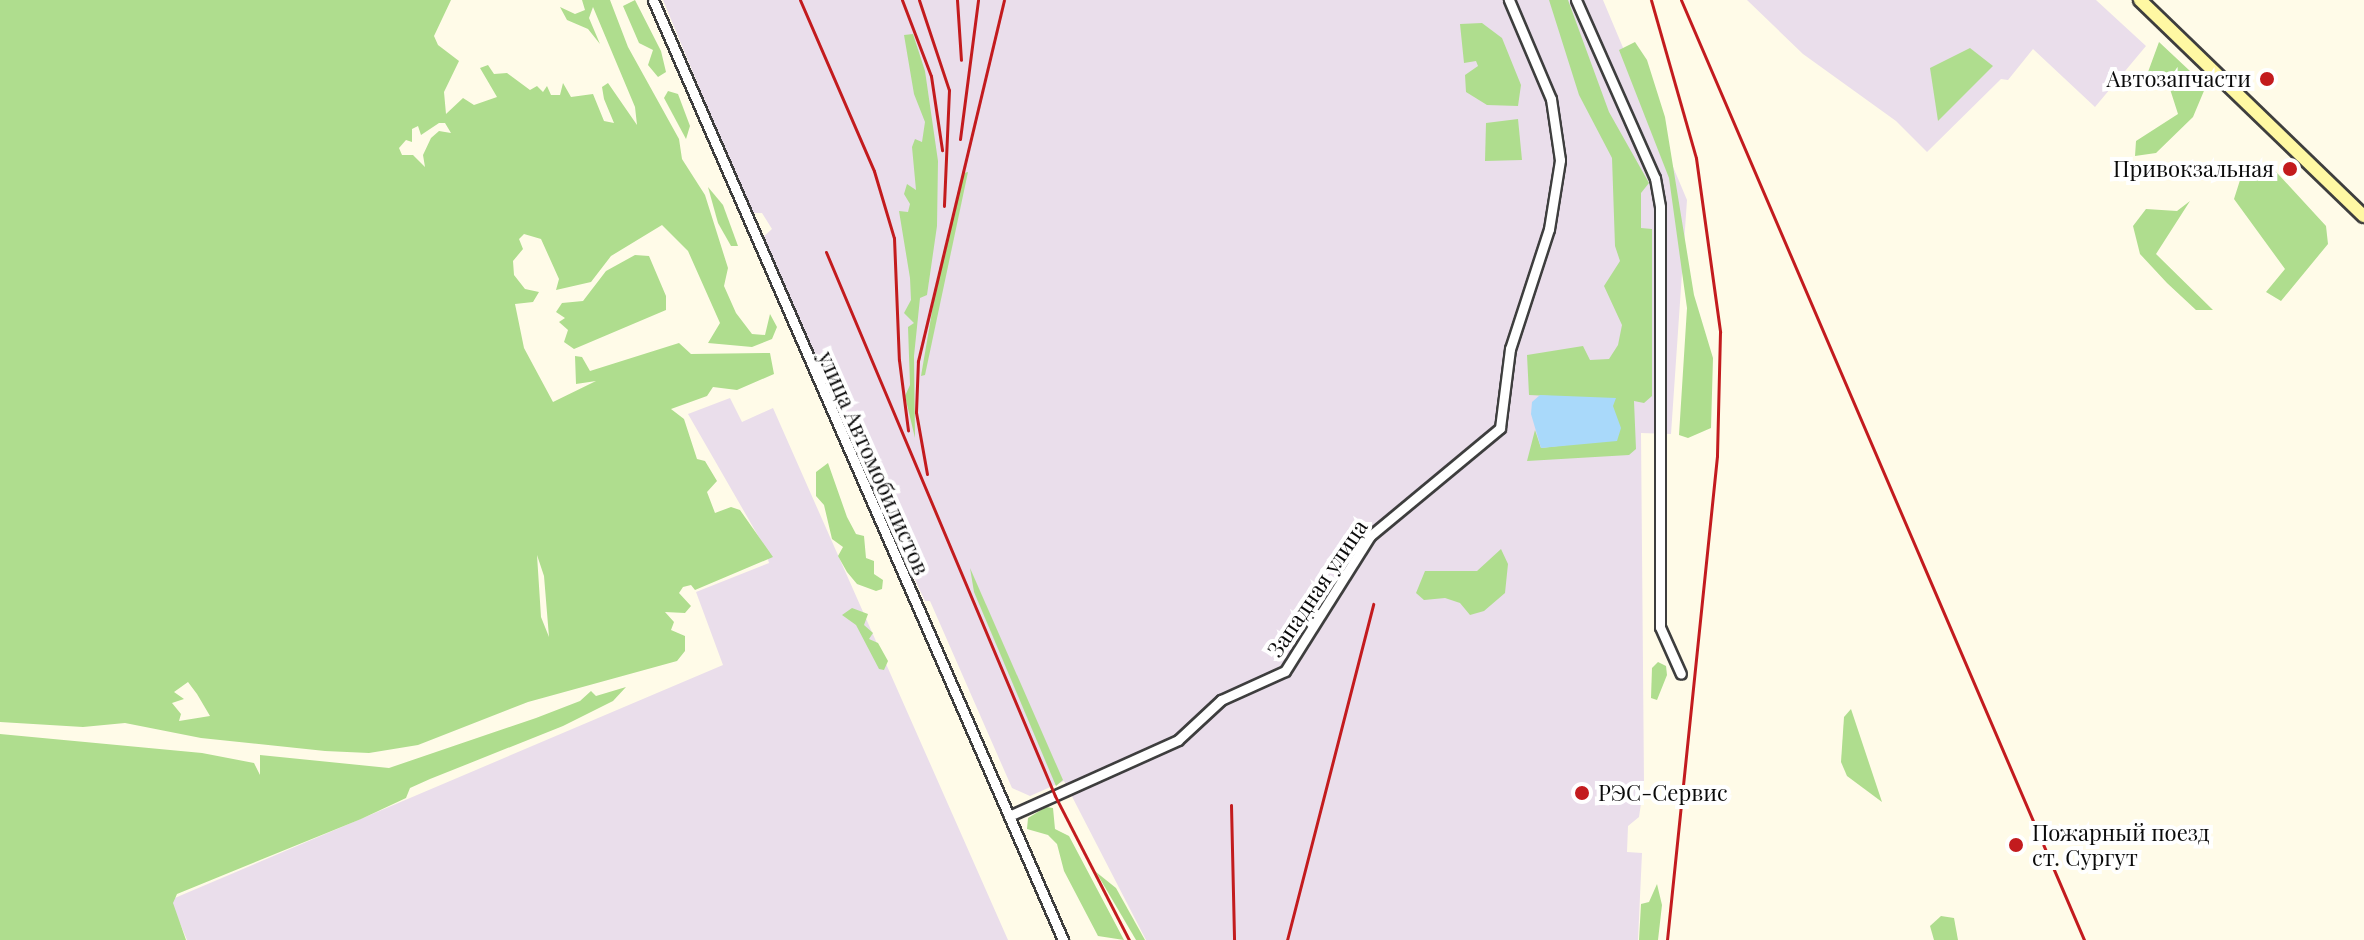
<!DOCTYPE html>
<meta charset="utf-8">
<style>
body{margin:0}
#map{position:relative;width:2364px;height:940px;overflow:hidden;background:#fffbe8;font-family:"Playfair Display",serif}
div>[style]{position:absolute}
.industrial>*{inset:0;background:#eadeeb}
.forest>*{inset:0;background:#afdd8e}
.water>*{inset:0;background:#a9d9fa}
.roads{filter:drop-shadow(2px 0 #3e3e3e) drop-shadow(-2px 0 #3e3e3e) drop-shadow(0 2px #3e3e3e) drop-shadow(0 -2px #3e3e3e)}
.street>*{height:9px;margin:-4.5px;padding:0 4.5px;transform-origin:4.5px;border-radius:4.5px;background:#fff}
.secondary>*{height:12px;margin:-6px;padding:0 6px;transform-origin:6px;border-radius:6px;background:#fff8a3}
.rail>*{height:3px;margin:-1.5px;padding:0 1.5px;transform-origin:1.5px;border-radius:1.5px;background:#c31b1e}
.dots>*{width:22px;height:22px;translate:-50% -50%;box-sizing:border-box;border:4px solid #fff;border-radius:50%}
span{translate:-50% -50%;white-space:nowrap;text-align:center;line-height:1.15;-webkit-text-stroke:8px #fff;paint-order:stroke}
.poi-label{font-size:22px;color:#0b0b0b}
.right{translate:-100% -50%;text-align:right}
.left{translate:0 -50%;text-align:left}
.street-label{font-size:22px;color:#0b0b0b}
</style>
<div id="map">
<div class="industrial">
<div style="clip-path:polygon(663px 0,1603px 0,1687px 200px,1671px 434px,1641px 433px,1644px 783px,1639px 817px,1628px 826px,1627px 852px,1642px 853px,1638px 940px,1146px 940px,1064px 781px,1030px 796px,1012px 788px,930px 601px,925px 601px,858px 459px,761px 239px,772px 229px,762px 213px,751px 213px)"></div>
<div style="clip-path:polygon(1747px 0,2096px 0,2146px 46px,2095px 107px,2033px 49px,2008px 80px,2001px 79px,1927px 152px,1896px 121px,1803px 54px)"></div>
<div style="clip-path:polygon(730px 398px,742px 422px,773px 408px,1008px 940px,187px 940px,170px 900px,723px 665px,696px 592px,769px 563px,764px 546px,688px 414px)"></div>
</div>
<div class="forest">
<div style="clip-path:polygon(evenodd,0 0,451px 0,434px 36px,438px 45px,459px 61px,444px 92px,446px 114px,463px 98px,474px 105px,497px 97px,480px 68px,488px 65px,494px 74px,507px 73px,530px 90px,537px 86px,543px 92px,547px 86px,551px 95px,560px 95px,563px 83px,571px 97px,593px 94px,604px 121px,614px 123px,604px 99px,602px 87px,608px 83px,637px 125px,635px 107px,593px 7px,589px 18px,600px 44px,588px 29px,567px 20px,560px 7px,575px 14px,585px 10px,582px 0,610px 0,628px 47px,679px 139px,682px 159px,705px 195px,728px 268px,724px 286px,736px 313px,752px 334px,765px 335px,770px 314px,777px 327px,772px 339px,752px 347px,708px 343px,720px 323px,688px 251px,662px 225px,611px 256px,591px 282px,556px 290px,559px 279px,541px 239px,524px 234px,519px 239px,523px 249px,513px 261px,514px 275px,525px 289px,539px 292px,533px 302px,515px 304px,524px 348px,553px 402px,596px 381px,576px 384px,575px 356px,582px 357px,590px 371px,679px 343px,691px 354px,770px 353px,774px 374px,737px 390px,713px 387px,707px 396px,671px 409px,684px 419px,697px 459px,705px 461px,717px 481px,707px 492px,715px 513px,731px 507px,740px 510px,773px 557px,695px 590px,691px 585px,683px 587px,679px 593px,691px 606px,685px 613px,665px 612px,674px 622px,671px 630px,685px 636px,685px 651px,677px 661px,528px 702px,418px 745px,369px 753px,325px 751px,201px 738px,125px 723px,83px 727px,0 722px,0 0,439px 123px,445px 123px,451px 133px,439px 131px,431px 138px,423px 155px,425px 167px,413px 155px,402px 155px,399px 148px,406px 140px,412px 142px,412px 129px,418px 126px,421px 135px,439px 123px,0 0,537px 555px,544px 576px,549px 637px,541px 617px,537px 555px,0 0,188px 682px,197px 694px,210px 716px,179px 721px,181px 714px,172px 703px,184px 699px,174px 692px,188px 682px)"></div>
<div style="clip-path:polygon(635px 0,661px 51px,666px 72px,658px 77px,648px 65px,653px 50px,639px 43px,623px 6px)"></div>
<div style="clip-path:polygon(1549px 0,1568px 0,1609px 112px,1649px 183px,1641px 193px,1641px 228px,1652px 229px,1652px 396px,1644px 403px,1634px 401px,1636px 449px,1629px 455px,1527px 461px,1535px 430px,1541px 448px,1575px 444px,1615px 399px,1529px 395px,1527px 355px,1583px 346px,1590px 360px,1609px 359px,1618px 345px,1622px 325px,1604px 286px,1620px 261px,1615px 246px,1612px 158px,1579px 95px)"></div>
<div style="clip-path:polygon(1482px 23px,1502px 38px,1521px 85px,1518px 106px,1487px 105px,1466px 92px,1465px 75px,1478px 66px,1476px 61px,1464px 63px,1460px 24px)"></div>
<div style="clip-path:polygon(913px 34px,925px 71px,938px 161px,937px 226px,927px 295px,920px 298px,914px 356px,915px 438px,905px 396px,910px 385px,908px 327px,914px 323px,904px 313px,911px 300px,910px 278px,899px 211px,908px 212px,910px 204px,904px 194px,907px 184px,916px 190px,912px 147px,915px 139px,922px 142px,925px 122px,914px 94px,904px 35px)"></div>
<div style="clip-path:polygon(1635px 42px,1647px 60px,1665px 117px,1694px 295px,1713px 358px,1711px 428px,1688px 438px,1679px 435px,1687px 308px,1669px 178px,1619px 50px)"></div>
<div style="clip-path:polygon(2159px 42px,2206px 86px,2193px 117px,2156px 153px,2135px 156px,2136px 141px,2178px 114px,2170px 89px,2148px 72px)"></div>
<div style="clip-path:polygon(1970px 48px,1993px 66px,1938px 121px,1930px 68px)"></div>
<div style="clip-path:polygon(668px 91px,678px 94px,690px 126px,686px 139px,664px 98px)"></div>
<div style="clip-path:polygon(1518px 119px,1522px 160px,1485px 161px,1486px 123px)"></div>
<div style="clip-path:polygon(2267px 162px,2326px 226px,2328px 244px,2281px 301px,2266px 292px,2285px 269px,2234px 199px,2241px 177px)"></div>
<div style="clip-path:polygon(968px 172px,925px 375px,921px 376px,939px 271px,964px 173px)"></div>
<div style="clip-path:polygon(708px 187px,723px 205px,738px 246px,731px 246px,718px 223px)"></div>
<div style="clip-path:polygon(2190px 201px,2156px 254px,2213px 310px,2196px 310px,2167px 283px,2140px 254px,2133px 226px,2146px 209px,2177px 211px)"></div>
<div style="clip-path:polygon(635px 255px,649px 256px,666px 296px,666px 310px,574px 349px,564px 342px,568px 330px,559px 322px,565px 318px,556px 312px,562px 303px,583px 301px,606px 271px)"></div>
<div style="clip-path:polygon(828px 463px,847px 517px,856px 534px,864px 536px,866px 558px,874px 561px,874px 574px,883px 580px,882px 589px,876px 591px,857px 584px,847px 572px,838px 556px,843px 547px,832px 539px,824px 505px,816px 496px,816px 472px)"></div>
<div style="clip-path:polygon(1501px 549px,1508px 564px,1505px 593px,1484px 611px,1470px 615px,1460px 603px,1445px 598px,1424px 600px,1416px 593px,1425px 571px,1477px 571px)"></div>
<div style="clip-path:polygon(970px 568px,1063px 780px,1056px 786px,974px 592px)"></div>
<div style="clip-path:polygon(852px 608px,868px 614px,864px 625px,873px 633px,869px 639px,878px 643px,888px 661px,884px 670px,879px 669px,856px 625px,842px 615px)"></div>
<div style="clip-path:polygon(1658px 662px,1666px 666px,1667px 675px,1657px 700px,1651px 698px,1652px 668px)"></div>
<div style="clip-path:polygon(626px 687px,613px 701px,563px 726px,430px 779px,410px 788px,406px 798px,361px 819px,177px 894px,173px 903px,186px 940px,0 940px,0 734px,202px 753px,254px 763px,260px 775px,260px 755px,389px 768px,536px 718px,580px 701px,591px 691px,596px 696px)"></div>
<div style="clip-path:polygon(1851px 709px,1882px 802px,1847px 776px,1841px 762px,1844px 717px)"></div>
<div style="clip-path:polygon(1046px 807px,1053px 808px,1055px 829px,1069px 836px,1124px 940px,1098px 936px,1064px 871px,1057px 844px,1048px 835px,1027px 829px,1028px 818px)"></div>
<div style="clip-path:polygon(1096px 872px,1116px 888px,1145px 940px,1136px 940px)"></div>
<div style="clip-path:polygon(1657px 884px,1662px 905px,1658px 940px,1639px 940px,1641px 904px,1649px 902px)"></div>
<div style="clip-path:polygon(1941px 916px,1954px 918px,1958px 940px,1934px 940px,1930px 926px)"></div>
</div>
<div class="water">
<div style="clip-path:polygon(1540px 395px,1616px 398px,1613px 406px,1621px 428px,1617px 441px,1541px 448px,1531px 414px,1532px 402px)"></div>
</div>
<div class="roads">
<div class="street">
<div style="left:653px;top:0;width:1026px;rotate:66.43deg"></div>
<div style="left:1576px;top:0;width:195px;rotate:66.1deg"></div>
<div style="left:1655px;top:178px;width:29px;rotate:80deg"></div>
<div style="left:1660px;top:207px;width:420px;rotate:90deg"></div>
<div style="left:1660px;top:627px;width:51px;rotate:65.9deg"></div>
<div style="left:1009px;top:816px;width:185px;rotate:-24.2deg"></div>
<div style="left:1178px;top:740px;width:59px;rotate:-42.9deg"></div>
<div style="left:1221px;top:700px;width:70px;rotate:-24.4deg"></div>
<div style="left:1285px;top:671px;width:160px;rotate:-57.8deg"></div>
<div style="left:1370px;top:536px;width:169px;rotate:-39.7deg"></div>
<div style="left:1500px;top:428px;width:80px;rotate:-82.8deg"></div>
<div style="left:1510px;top:349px;width:126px;rotate:-72deg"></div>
<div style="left:1549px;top:229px;width:70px;rotate:-80.9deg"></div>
<div style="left:1560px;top:160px;width:62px;rotate:-98.4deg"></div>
<div style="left:1551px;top:99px;width:108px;rotate:-113deg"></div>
</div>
<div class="secondary">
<div style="left:2140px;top:0;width:311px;rotate:44deg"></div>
</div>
</div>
<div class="rail">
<div style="left:800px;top:0;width:186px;rotate:66.6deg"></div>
<div style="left:874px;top:171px;width:70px;rotate:73.4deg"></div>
<div style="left:894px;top:238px;width:122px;rotate:87.7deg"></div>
<div style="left:899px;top:360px;width:71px;rotate:82.7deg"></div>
<div style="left:902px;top:0;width:81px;rotate:69.1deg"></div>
<div style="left:931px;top:76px;width:75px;rotate:81.5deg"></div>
<div style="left:919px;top:0;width:95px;rotate:71.6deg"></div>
<div style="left:949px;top:90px;width:116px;rotate:92.5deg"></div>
<div style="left:957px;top:0;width:60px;rotate:86.2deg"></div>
<div style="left:1651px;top:0;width:164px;rotate:74.1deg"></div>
<div style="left:1696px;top:158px;width:176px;rotate:82.1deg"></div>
<div style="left:1720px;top:332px;width:124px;rotate:91.4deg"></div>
<div style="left:1717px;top:456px;width:487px;rotate:95.9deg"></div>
<div style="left:1681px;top:0;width:1023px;rotate:66.79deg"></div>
<div style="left:960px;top:139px;width:140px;rotate:-82.6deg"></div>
<div style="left:826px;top:252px;width:590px;rotate:67.17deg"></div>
<div style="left:1055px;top:796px;width:162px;rotate:62.8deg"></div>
<div style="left:927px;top:474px;width:63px;rotate:-100.1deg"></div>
<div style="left:916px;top:412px;width:51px;rotate:-87.8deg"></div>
<div style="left:918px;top:361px;width:371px;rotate:-76.6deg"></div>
<div style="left:1231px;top:805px;width:135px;rotate:88.7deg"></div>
<div style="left:1287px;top:940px;width:347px;rotate:-75.6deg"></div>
</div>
<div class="dots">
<div style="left:2267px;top:79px;background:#c31b1e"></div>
<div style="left:2290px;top:169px;background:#c31b1e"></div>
<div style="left:1582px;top:793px;background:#c31b1e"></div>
<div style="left:2016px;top:845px;background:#c31b1e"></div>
</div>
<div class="poi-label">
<span class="right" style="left:2251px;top:79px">Автозапчасти</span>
<span class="right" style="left:2274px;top:169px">Привокзальная</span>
<span class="left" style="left:1598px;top:793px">РЭС-Сервис</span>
<span class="left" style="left:2032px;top:845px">Пожарный поезд<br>ст. Сургут</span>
</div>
<div class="street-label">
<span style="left:874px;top:463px;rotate:66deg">улица Автомобилистов</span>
<span style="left:1317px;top:588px;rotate:-56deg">Западная улица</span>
</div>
</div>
